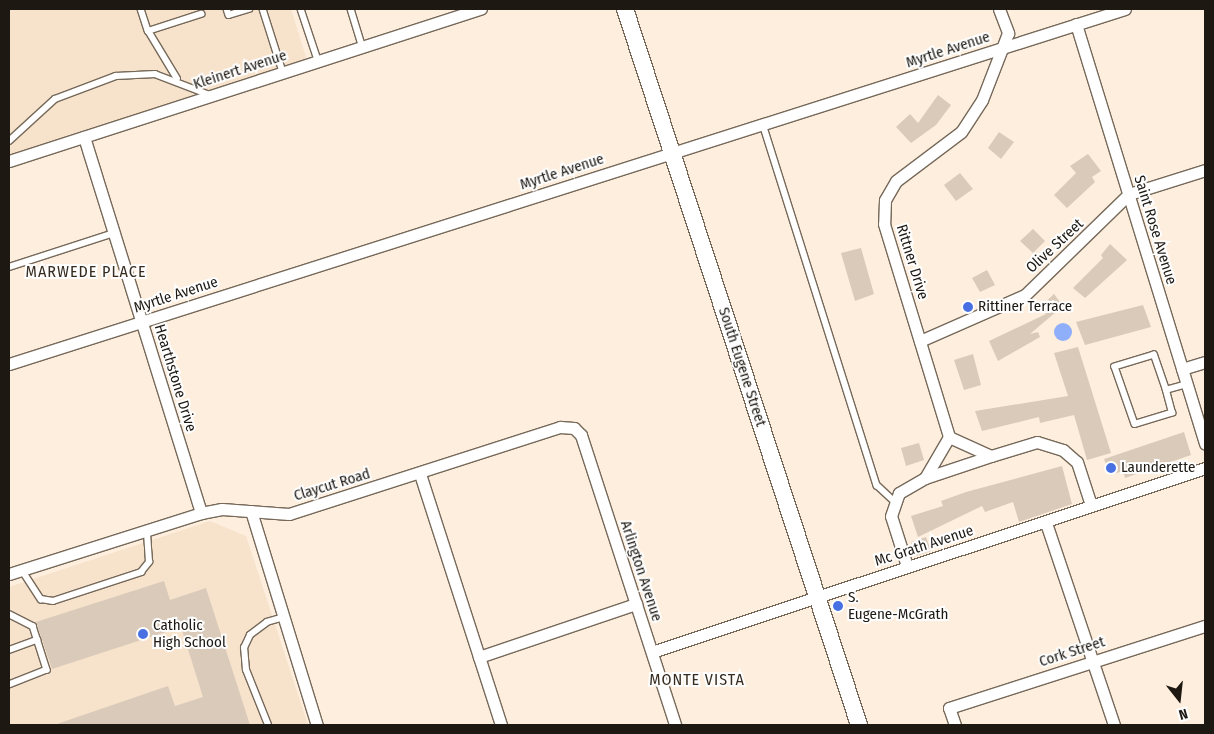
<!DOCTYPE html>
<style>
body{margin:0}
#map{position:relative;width:1214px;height:734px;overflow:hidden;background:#feeedd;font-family:"Fira Sans Condensed",sans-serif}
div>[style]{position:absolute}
.built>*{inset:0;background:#f7e2cb}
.water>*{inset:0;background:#8faffb}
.round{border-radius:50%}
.building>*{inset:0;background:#d9caba}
.roads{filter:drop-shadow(1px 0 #76695a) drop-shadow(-1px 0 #76695a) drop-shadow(0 1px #76695a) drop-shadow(0 -1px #76695a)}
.lane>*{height:5.5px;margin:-2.75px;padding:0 2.75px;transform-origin:2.75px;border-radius:2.75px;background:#fff}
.street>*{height:11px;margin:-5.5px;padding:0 5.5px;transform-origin:5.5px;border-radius:5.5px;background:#fff}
.secondary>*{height:16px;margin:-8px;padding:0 8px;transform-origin:8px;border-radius:8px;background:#fff}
.dots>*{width:14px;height:14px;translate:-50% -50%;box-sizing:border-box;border:2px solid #fefefe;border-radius:50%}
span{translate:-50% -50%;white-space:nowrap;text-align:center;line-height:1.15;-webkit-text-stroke:4px #fefefe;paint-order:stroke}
.street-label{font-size:15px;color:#1d1812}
.poi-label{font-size:15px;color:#1d1812}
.left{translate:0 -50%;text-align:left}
.neighbourhood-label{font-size:16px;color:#372c1f;letter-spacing:1px}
.frame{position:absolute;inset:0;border:10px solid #1d1812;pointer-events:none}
.north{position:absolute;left:1154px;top:674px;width:50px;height:50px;-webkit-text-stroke:4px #fefefe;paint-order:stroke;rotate:164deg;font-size:14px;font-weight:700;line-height:20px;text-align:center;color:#1d1812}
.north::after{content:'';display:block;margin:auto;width:18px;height:22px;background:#1d1812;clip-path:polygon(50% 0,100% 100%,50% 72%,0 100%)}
</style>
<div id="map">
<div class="built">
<div style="clip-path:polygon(9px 9px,291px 9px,308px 64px,9px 160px)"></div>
<div style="clip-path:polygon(210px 521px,246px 536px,308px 725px,9px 725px,9px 587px)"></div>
</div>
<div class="water">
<div class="round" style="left:1054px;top:323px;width:18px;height:18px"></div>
</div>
<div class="building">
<div style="clip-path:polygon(938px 95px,951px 105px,936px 125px,911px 143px,896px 127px,910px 114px,918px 123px)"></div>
<div style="clip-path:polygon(999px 132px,1014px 142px,1001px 159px,988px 148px)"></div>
<div style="clip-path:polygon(1088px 154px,1101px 171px,1092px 177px,1095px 182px,1067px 208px,1054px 195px,1076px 173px,1070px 166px)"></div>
<div style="clip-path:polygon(960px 173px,973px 189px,956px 201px,944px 185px)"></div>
<div style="clip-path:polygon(1033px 229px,1045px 241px,1033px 253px,1020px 241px)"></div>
<div style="clip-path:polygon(1110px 244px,1127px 260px,1085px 298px,1073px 288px,1103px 258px,1101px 255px)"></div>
<div style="clip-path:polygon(861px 248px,874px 294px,855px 301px,841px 253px)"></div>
<div style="clip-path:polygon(987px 270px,995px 285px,980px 292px,972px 278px)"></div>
<div style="clip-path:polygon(1054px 294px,1063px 306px,1030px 334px,1038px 332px,1040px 337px,998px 361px,989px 341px,1046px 314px,1040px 307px)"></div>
<div style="clip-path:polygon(1143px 305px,1151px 327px,1085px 345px,1076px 322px)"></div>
<div style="clip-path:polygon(1078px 347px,1111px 453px,1087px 460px,1074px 415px,1040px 423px,1039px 417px,982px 431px,975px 411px,1068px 396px,1054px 353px)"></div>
<div style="clip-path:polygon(973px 354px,981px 385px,964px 390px,954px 360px)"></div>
<div style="clip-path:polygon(1184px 432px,1191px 455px,1125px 478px,1123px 471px,1110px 475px,1104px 459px)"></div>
<div style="clip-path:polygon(919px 443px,924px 460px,906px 466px,901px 448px)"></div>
<div style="clip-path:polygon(1062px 466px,1072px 504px,1019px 522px,1013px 502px,985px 512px,982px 506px,918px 537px,911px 516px,943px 506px,941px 501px,966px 492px)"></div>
<div style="clip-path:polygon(926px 537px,931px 551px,916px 556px,911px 542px)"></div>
<div style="clip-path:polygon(164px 581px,170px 600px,206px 588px,250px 725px,54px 725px,168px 686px,175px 706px,203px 697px,181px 627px,52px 669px,36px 622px)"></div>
</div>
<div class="roads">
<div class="lane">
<div style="left:141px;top:9px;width:23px;rotate:72deg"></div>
<div style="left:227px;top:9px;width:6px;rotate:72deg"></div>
<div style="left:229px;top:15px;width:21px;rotate:-17deg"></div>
<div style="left:263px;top:9px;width:66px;rotate:72.4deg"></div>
<div style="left:301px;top:9px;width:54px;rotate:71.6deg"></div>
<div style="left:351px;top:9px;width:39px;rotate:73deg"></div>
<div style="left:177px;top:79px;width:56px;rotate:-121.1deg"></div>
<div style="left:148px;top:31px;width:56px;rotate:-17.8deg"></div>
<div style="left:763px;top:124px;width:379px;rotate:72.5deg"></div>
<div style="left:877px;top:485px;width:25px;rotate:43deg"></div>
<div style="left:9px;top:141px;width:62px;rotate:-42.4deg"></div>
<div style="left:55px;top:99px;width:65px;rotate:-20.7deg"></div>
<div style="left:116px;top:76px;width:39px;rotate:-3deg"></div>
<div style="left:155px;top:74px;width:59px;rotate:20.9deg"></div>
<div style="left:9px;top:267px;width:110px;rotate:-17.9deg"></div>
<div style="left:1166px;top:390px;width:37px;rotate:-109deg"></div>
<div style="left:1154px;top:355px;width:41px;rotate:162.9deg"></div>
<div style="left:1115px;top:367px;width:60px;rotate:70.7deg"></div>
<div style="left:1135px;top:424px;width:39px;rotate:-17deg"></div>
<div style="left:1172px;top:413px;width:24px;rotate:-105deg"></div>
<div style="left:1166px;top:390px;width:22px;rotate:-16deg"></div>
<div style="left:22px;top:570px;width:35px;rotate:57deg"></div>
<div style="left:41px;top:599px;width:12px;rotate:9deg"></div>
<div style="left:53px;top:601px;width:93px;rotate:-18.2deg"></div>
<div style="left:141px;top:572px;width:13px;rotate:-51deg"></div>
<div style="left:149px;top:562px;width:32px;rotate:-94deg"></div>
<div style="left:9px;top:614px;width:27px;rotate:27deg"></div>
<div style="left:33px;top:626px;width:46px;rotate:72.3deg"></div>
<div style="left:47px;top:670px;width:41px;rotate:158.5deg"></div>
<div style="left:9px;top:650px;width:30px;rotate:-20deg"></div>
<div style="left:268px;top:725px;width:59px;rotate:-111.8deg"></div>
<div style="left:246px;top:670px;width:22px;rotate:-95deg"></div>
<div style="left:244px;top:648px;width:14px;rotate:-65deg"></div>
<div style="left:250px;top:635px;width:21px;rotate:-37deg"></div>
<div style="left:267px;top:622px;width:18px;rotate:-16deg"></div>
</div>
<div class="street">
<div style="left:999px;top:9px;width:26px;rotate:69deg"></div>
<div style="left:1008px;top:33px;width:72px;rotate:111.2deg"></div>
<div style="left:982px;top:100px;width:38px;rotate:123deg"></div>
<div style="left:961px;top:132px;width:81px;rotate:143deg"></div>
<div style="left:896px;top:181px;width:22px;rotate:120deg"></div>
<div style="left:885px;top:200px;width:24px;rotate:92deg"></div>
<div style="left:884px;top:224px;width:223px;rotate:73deg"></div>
<div style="left:949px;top:437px;width:46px;rotate:24.3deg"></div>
<div style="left:991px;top:456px;width:48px;rotate:-16.9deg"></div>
<div style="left:1037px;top:442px;width:27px;rotate:17deg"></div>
<div style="left:1063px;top:450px;width:18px;rotate:41deg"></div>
<div style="left:1077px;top:462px;width:45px;rotate:72deg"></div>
<div style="left:1076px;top:24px;width:439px;rotate:72.9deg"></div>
<div style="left:84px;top:137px;width:394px;rotate:72.7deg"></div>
<div style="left:9px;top:161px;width:496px;rotate:-17.9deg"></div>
<div style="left:920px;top:341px;width:115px;rotate:-23.7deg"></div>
<div style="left:1025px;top:295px;width:145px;rotate:-44.2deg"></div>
<div style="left:1129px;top:194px;width:80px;rotate:-17.5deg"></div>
<div style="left:9px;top:364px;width:1171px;rotate:-17.65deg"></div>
<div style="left:1182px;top:369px;width:24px;rotate:-17deg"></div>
<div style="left:420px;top:474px;width:264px;rotate:72.1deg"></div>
<div style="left:925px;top:478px;width:70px;rotate:-18.4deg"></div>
<div style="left:251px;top:511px;width:224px;rotate:72.9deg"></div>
<div style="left:1046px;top:523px;width:213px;rotate:71.4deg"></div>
<div style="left:907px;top:566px;width:52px;rotate:-107.7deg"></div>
<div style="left:891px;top:516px;width:24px;rotate:-71deg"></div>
<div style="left:899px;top:493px;width:30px;rotate:-30deg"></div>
<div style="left:925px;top:478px;width:48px;rotate:-59.7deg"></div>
<div style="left:9px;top:574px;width:201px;rotate:-17.6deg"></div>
<div style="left:201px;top:513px;width:21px;rotate:-11deg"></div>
<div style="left:222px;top:509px;width:67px;rotate:4.3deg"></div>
<div style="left:289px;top:514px;width:285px;rotate:-17.8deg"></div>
<div style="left:560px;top:427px;width:14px;rotate:4deg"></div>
<div style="left:574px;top:428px;width:10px;rotate:45deg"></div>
<div style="left:581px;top:435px;width:305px;rotate:72deg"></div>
<div style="left:652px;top:652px;width:583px;rotate:-18.4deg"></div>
<div style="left:479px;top:657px;width:166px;rotate:-18.7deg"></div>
<div style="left:955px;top:725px;width:18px;rotate:-109deg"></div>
<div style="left:949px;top:708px;width:269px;rotate:-17.8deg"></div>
</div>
<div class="secondary">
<div style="left:625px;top:9px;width:753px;rotate:71.9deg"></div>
</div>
</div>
<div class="dots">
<div style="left:968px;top:307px;background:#4870e3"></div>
<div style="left:1111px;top:468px;background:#4870e3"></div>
<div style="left:838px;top:606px;background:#4870e3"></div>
<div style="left:143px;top:634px;background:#4870e3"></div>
</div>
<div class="street-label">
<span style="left:948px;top:50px;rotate:-18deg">Myrtle Avenue</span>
<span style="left:240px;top:70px;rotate:-18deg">Kleinert Avenue</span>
<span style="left:562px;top:172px;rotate:-18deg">Myrtle Avenue</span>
<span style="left:1155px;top:230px;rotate:73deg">Saint Rose Avenue</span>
<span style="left:1055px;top:246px;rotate:-43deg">Olive Street</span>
<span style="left:912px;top:262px;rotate:73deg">Rittner Drive</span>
<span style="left:176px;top:295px;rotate:-18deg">Myrtle Avenue</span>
<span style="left:742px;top:367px;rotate:72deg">South Eugene Street</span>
<span style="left:175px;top:378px;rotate:73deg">Hearthstone Drive</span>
<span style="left:332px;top:485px;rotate:-17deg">Claycut Road</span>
<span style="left:924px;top:546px;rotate:-18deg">Mc Grath Avenue</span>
<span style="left:641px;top:571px;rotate:72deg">Arlington Avenue</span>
<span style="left:1072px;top:652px;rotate:-18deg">Cork Street</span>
</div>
<div class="poi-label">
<span class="left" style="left:978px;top:307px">Rittiner Terrace</span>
<span class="left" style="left:1121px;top:468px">Launderette</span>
<span class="left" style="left:848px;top:606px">S.<br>Eugene-McGrath</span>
<span class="left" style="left:153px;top:634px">Catholic<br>High School</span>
</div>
<div class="neighbourhood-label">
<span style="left:86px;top:272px">MARWEDE PLACE</span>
<span style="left:697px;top:680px">MONTE VISTA</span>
</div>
<div class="frame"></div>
<div class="north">N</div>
</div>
